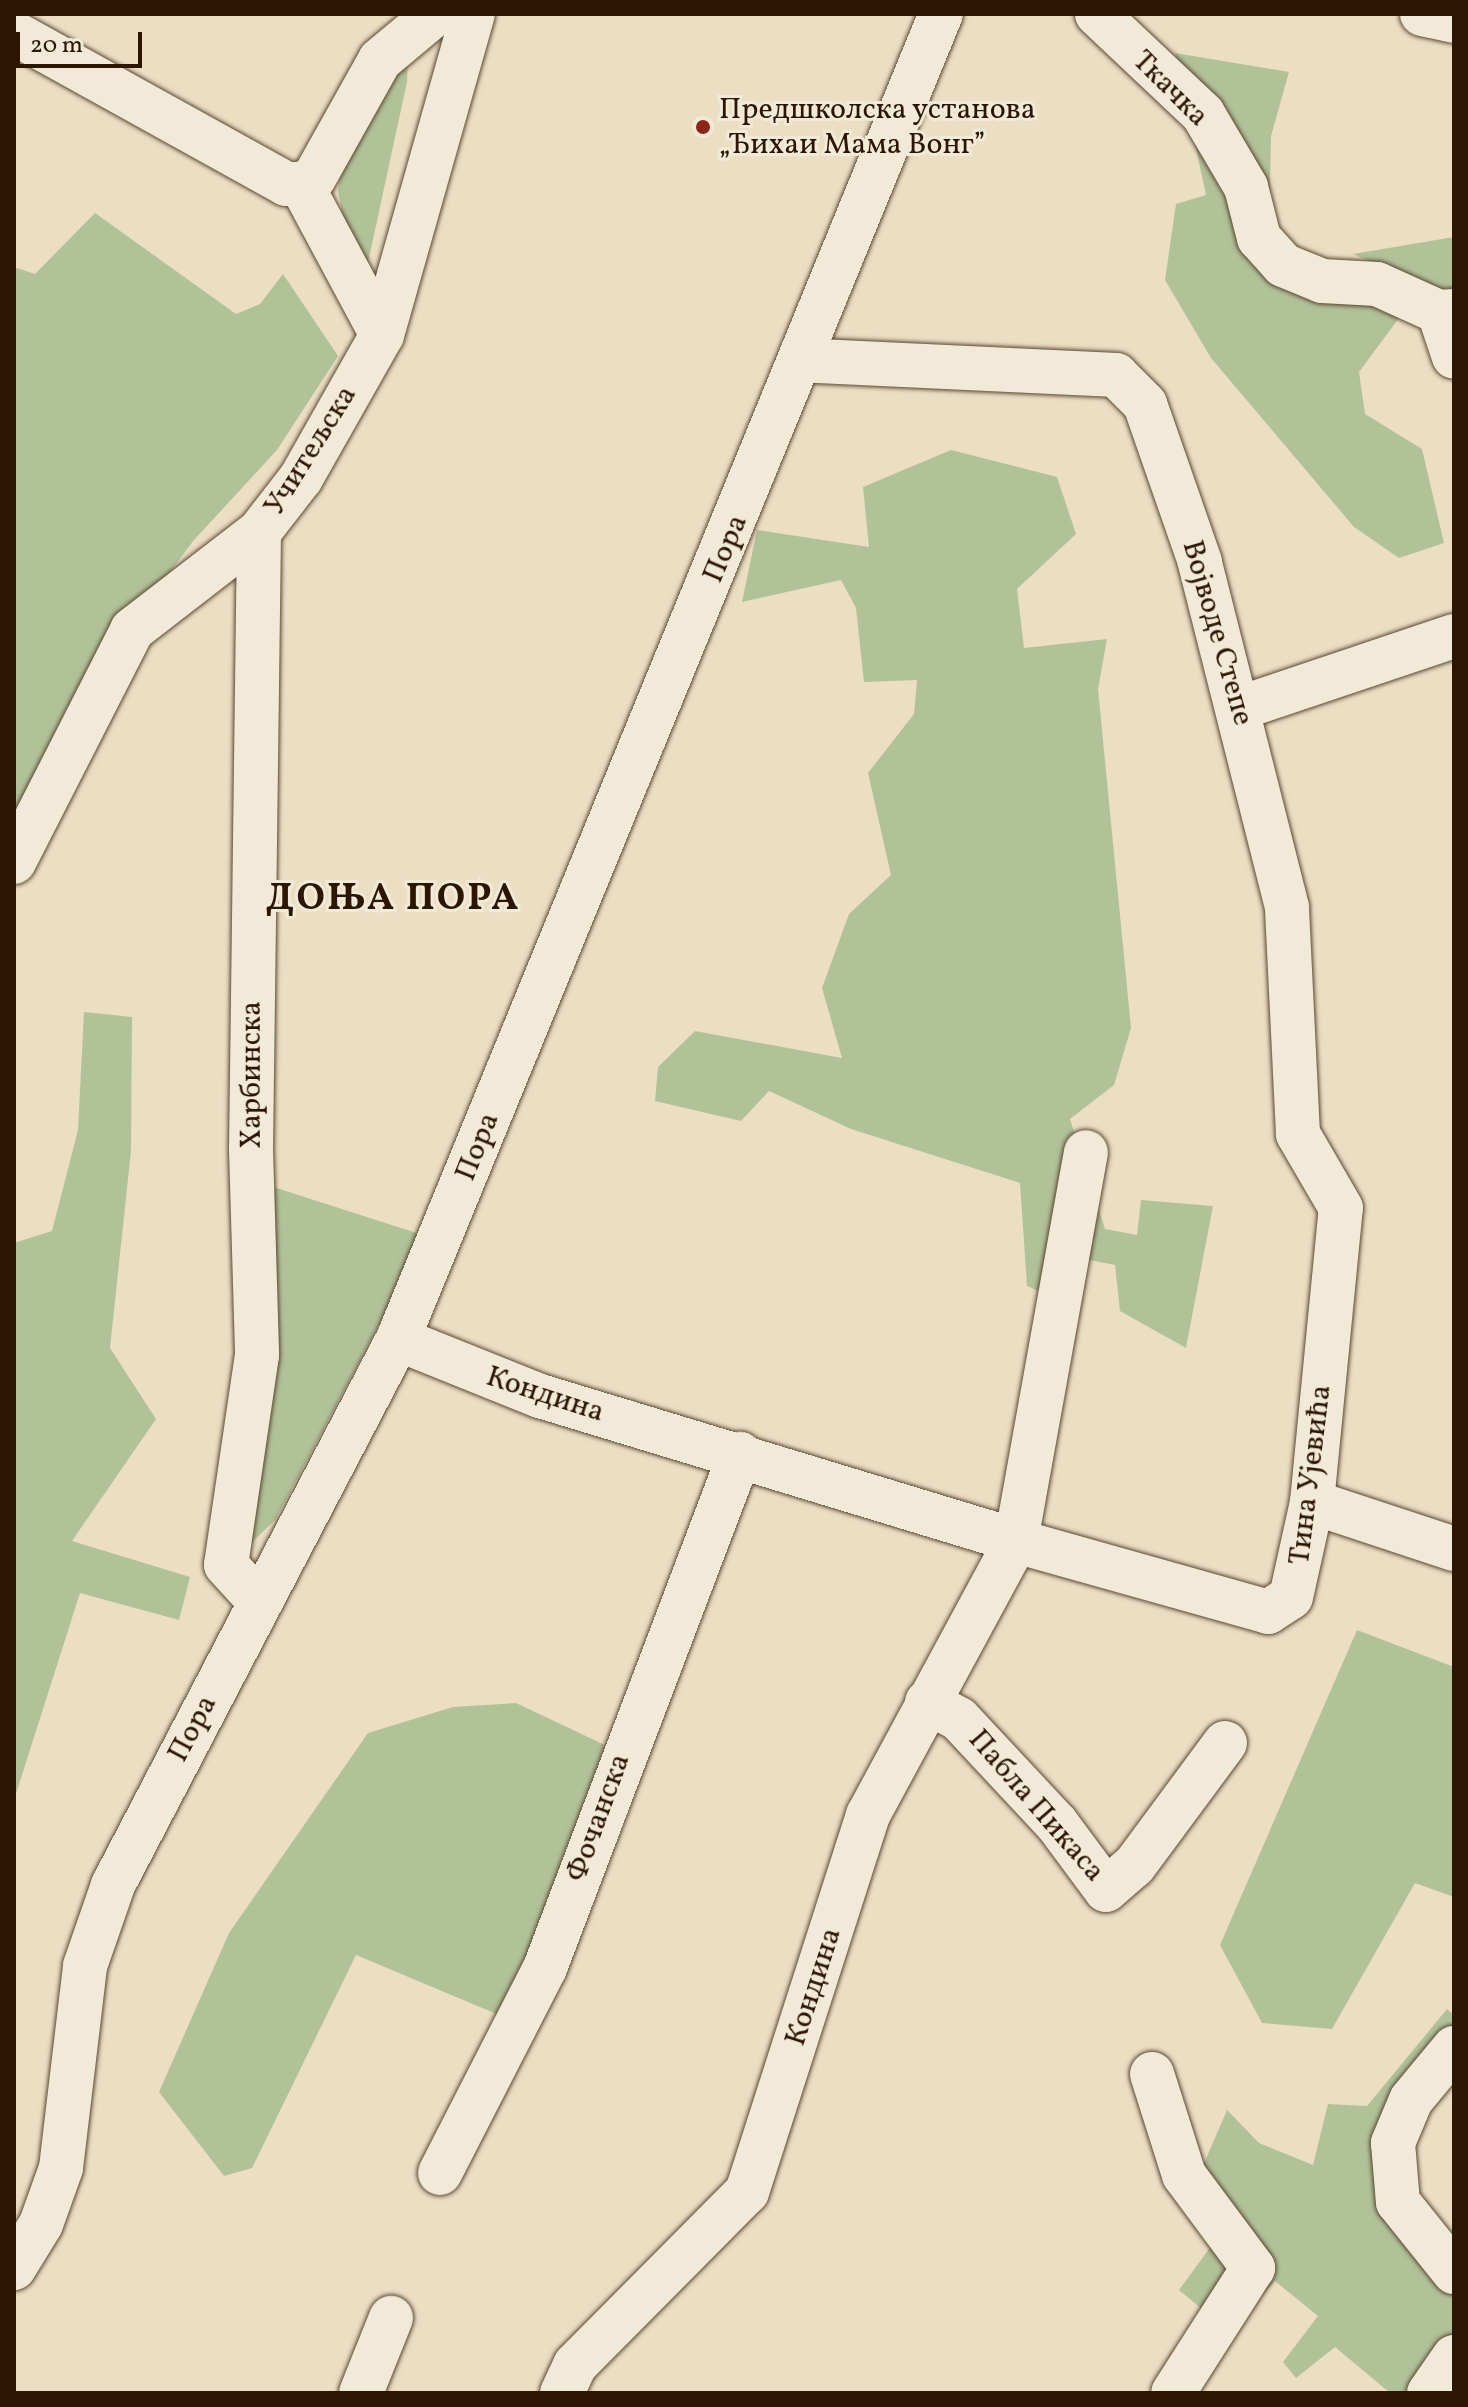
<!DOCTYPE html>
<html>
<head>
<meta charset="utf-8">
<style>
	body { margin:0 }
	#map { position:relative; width:1468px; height:2407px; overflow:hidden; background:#ebdec3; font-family:Vollkorn,serif }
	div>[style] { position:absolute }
	.green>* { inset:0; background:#b1c299 }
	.roads { filter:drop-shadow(0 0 2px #5c4832) drop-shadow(0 0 2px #5c4832) }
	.minor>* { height:44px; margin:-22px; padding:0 22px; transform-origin:22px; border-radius:22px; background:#f2ead8 }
	.dots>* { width:22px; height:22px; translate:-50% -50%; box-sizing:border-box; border:4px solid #f2ead8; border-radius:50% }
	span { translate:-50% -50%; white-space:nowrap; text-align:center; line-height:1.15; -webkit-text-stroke:6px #f2ead8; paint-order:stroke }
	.street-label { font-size:30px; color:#2c1601 }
	.poi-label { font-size:30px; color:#2c1601 }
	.left { translate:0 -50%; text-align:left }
	.district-label { font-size:38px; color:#2c1601; font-weight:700; letter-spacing:2px }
	.frame { position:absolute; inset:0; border:16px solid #2c1601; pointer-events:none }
	.scale { position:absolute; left:16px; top:32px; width:126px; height:36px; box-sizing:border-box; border:4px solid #2c1601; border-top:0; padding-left:10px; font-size:24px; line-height:28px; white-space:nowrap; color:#2c1601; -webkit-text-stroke:6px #f2ead8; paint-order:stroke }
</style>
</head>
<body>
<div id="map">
	<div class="green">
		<div style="clip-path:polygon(1175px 53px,1289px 72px,1271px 136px,1269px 234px,1399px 318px,1359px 372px,1365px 414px,1422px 449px,1444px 543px,1399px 558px,1354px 527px,1211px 358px,1165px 280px,1176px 204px,1206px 195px)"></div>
		<div style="clip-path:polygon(408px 54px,407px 82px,367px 267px,349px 249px,338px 191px,345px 138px)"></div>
		<div style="clip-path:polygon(95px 213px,236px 314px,260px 304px,283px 274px,338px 356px,277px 450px,194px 540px,93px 674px,14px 827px,14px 267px,35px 274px)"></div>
		<div style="clip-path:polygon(1454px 237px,1454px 299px,1353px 254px)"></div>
		<div style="clip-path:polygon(951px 450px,1057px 477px,1076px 534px,1017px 589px,1024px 648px,1107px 639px,1098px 689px,1131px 1028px,1114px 1085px,1070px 1119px,1105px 1229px,1137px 1235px,1141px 1200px,1213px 1206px,1186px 1348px,1120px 1311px,1115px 1265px,1084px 1259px,1046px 1294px,1027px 1286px,1020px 1183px,851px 1129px,769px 1091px,741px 1121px,655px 1101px,658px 1067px,695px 1031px,842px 1058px,822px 988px,849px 914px,891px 875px,868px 773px,914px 714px,917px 680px,864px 682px,856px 608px,841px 580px,742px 602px,757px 530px,869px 547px,863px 487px)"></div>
		<div style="clip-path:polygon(84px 1012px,132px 1017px,131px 1151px,110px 1348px,156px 1419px,72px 1541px,190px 1577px,179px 1620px,80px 1593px,14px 1800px,14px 1243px,52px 1231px,78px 1130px)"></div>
		<div style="clip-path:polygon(267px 1185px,426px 1236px,275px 1520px,248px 1546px)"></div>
		<div style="clip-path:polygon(1357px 1630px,1454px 1667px,1454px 1897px,1415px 1883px,1332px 2029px,1262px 2023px,1220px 1945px)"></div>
		<div style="clip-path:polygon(516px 1703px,607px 1746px,506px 2018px,356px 1955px,252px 2168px,224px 2176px,159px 2092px,229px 1933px,368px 1733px,453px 1707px)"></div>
		<div style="clip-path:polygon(1447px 2009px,1454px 2015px,1454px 2079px,1407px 2137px,1406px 2234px,1454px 2287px,1454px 2393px,1390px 2393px,1335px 2347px,1296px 2378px,1283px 2362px,1318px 2316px,1275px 2281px,1230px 2332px,1179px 2290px,1212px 2245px,1184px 2210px,1227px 2110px,1259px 2143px,1313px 2165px,1328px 2104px,1367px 2106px)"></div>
	</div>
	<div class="roads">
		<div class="minor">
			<div style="left:1097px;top:14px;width:146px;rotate:43.3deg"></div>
			<div style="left:1203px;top:114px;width:85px;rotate:59.5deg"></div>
			<div style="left:1246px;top:187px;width:53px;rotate:75.7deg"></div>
			<div style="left:1259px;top:238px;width:36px;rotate:48deg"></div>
			<div style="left:1283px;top:265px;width:42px;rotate:22.3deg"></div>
			<div style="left:1322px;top:281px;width:55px;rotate:3.1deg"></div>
			<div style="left:1377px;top:284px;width:68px;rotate:24.3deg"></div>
			<div style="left:1439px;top:312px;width:15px;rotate:-4deg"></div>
			<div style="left:1422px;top:14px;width:33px;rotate:12deg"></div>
			<div style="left:14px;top:33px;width:311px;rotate:29deg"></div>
			<div style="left:286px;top:184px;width:15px"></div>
			<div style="left:301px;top:184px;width:14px;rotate:-25deg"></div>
			<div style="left:314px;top:178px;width:135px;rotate:-60.8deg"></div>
			<div style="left:380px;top:60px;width:72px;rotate:-39.9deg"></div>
			<div style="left:301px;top:184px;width:171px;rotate:61.8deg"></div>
			<div style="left:1439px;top:312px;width:47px;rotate:71.6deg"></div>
			<div style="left:259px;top:532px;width:617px;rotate:90.74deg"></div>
			<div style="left:251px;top:1149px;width:206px;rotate:88.3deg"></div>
			<div style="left:257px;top:1355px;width:212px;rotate:98.4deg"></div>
			<div style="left:226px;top:1565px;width:49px;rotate:47.5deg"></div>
			<div style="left:1240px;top:708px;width:226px;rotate:-18.6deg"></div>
			<div style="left:14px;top:862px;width:260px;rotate:-63deg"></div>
			<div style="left:132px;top:630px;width:160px;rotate:-37.7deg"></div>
			<div style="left:259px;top:532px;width:68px;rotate:-52.1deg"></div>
			<div style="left:301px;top:478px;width:164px;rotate:-60.5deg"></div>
			<div style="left:382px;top:335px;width:334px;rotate:-74.2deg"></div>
			<div style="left:398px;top:1339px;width:153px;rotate:21.9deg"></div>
			<div style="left:540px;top:1396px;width:498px;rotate:16.9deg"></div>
			<div style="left:1016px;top:1541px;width:262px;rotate:15.7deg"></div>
			<div style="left:1268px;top:1612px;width:27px;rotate:-33deg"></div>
			<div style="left:1291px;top:1597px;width:97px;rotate:-77.5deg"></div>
			<div style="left:1312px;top:1502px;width:295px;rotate:-84.4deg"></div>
			<div style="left:1341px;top:1208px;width:86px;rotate:-120.2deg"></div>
			<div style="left:1298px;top:1134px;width:227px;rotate:-92.8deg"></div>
			<div style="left:1287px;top:907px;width:356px;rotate:-104.2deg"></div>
			<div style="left:1200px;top:562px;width:167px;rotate:-109.2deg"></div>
			<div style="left:1145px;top:404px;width:41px;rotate:-135deg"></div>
			<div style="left:1116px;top:375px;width:314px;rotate:-177.3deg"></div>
			<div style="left:1312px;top:1502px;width:150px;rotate:18.3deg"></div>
			<div style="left:927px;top:1702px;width:36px;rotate:28deg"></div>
			<div style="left:959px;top:1719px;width:144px;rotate:47deg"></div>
			<div style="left:1057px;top:1824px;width:82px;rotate:53.4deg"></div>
			<div style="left:1106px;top:1890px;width:37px;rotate:-41deg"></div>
			<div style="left:1134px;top:1866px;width:153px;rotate:-53.5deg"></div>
			<div style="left:1454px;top:2048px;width:67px;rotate:129.6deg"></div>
			<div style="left:1411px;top:2100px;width:47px;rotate:112.7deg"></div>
			<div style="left:1393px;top:2143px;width:59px;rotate:85.2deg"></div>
			<div style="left:1398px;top:2202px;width:90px;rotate:51.3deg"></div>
			<div style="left:1152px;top:2074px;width:106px;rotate:72.4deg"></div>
			<div style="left:1184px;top:2175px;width:116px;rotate:53.4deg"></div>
			<div style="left:1253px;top:2268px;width:148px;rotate:122.6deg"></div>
			<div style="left:440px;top:2173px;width:230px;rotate:-62.9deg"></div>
			<div style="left:545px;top:1968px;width:550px;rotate:-69.22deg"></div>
			<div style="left:14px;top:2268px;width:52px;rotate:-58.5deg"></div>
			<div style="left:41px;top:2224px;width:59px;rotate:-70.3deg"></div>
			<div style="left:61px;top:2168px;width:203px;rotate:-83.2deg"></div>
			<div style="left:85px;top:1966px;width:86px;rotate:-70.9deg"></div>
			<div style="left:113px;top:1885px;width:616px;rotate:-62.44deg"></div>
			<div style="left:398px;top:1339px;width:1432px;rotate:-67.72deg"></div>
			<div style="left:361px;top:2393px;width:81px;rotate:-68.2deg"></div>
			<div style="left:562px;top:2393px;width:31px;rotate:-65deg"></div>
			<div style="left:575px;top:2365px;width:244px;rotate:-45.2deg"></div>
			<div style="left:747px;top:2192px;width:396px;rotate:-72.2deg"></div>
			<div style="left:868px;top:1815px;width:311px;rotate:-61.6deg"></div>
			<div style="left:1016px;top:1541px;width:395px;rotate:-79.8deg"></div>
			<div style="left:1429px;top:2393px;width:44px;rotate:-55.2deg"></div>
		</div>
	</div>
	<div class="dots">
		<div style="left:703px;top:127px;background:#8f2418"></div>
	</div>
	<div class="street-label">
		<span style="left:1170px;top:89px;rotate:45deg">Ткачка</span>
		<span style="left:311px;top:451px;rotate:-58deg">Учитељска</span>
		<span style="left:726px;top:549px;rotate:-67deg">Пора</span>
		<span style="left:1217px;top:633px;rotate:74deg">Војводе Степе</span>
		<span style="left:252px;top:1075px;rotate:-90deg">Харбинска</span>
		<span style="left:478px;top:1147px;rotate:-68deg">Пора</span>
		<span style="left:545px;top:1395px;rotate:18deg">Кондина</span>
		<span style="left:1311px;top:1475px;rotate:-83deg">Тина Ујевића</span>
		<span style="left:193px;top:1729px;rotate:-62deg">Пора</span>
		<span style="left:1036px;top:1806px;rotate:49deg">Пабла Пикаса</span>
		<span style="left:599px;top:1818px;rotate:-70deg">Фочанска</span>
		<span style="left:814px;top:1987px;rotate:-72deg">Кондина</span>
	</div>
	<div class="poi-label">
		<span class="left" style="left:719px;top:127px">Предшколска установа<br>„Ђихаи Мама Вонг”</span>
	</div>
	<div class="district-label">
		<span style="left:393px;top:900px">ДОЊА ПОРА</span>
	</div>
	<div class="frame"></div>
	<div class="scale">20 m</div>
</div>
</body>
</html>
